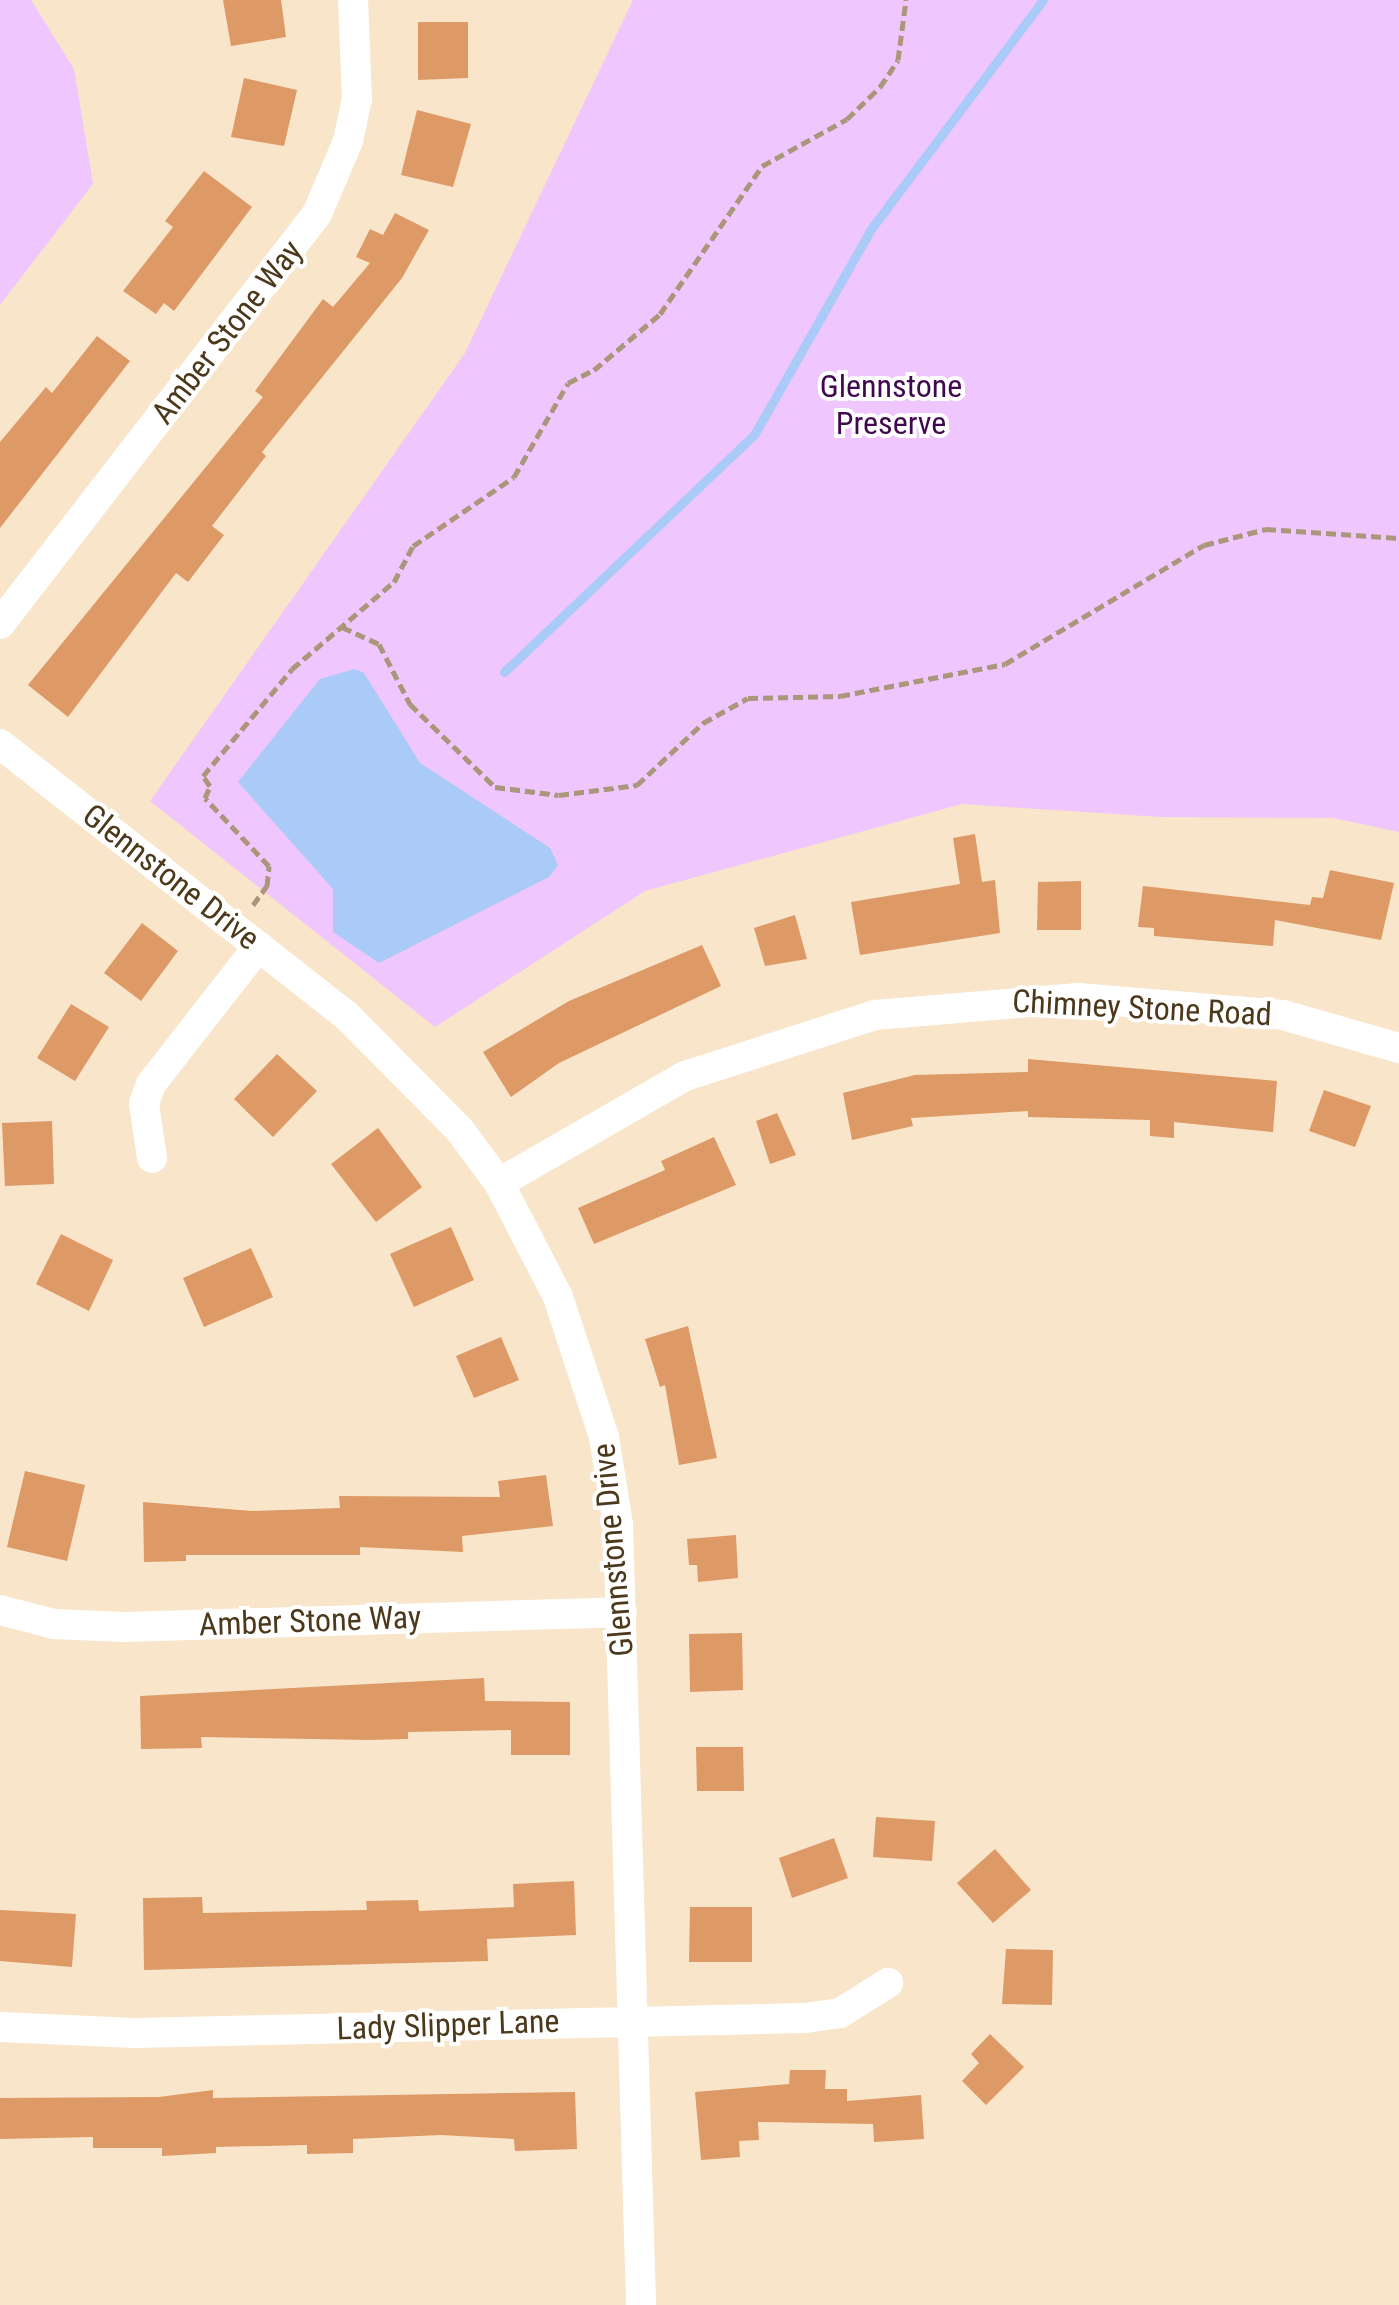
<!DOCTYPE html>
<html>
<head>
<meta charset="utf-8">
<style>
	body { margin:0 }
	#map { position:relative; width:1399px; height:2305px; overflow:hidden; background:#f9e5ca; font-family:"Roboto Condensed",sans-serif }
	div>[style] { position:absolute }
	.green>* { inset:0; background:#efc6fd }
	.water>* { inset:0; background:#aacaf8 }
	.stream>* { height:9px; margin:-4.5px; padding:0 4.5px; transform-origin:4.5px; border-radius:4.5px; background:#aacaf8 }
	.building>* { inset:0; background:#d96 }
	.path>* { height:5px; margin-top:-2.5px; transform-origin:0; background:repeating-linear-gradient(90deg,#aa967a 0 10px,transparent 0 15px) }
	.minor>* { height:30px; margin:-15px; padding:0 15px; transform-origin:15px; border-radius:15px; background:#fff }
	span { translate:-50% -50%; white-space:nowrap; text-align:center; line-height:1.15; -webkit-text-stroke:8px #fff; paint-order:stroke }
	.street-label { font-size:32px; color:#4c381a }
	.park-label { font-size:32px; color:#40094f }
</style>
</head>
<body>
<div id="map">
	<div class="green">
		<div style="clip-path:polygon(0 0,31px 0,74px 69px,93px 184px,0 305px)"></div>
		<div style="clip-path:polygon(633px 0,1399px 0,1399px 832px,1333px 818px,1160px 817px,962px 804px,645px 891px,435px 1027px,150px 801px,465px 353px)"></div>
	</div>
	<div class="water">
		<div style="clip-path:polygon(354px 669px,364px 673px,420px 763px,550px 848px,558px 865px,549px 877px,379px 963px,333px 932px,333px 889px,238px 782px,320px 679px)"></div>
	</div>
	<div class="stream">
		<div style="left:504px;top:672px;width:344px;rotate:-43.5deg"></div>
		<div style="left:754px;top:435px;width:237px;rotate:-60.4deg"></div>
		<div style="left:871px;top:229px;width:286px;rotate:-53.1deg"></div>
	</div>
	<div class="building">
		<div style="clip-path:polygon(223px 0,281px 0,286px 37px,231px 46px)"></div>
		<div style="clip-path:polygon(418px 22px,468px 22px,468px 78px,418px 80px)"></div>
		<div style="clip-path:polygon(244px 78px,297px 90px,284px 146px,231px 137px)"></div>
		<div style="clip-path:polygon(417px 110px,471px 124px,453px 187px,401px 175px)"></div>
		<div style="clip-path:polygon(204px 171px,252px 207px,174px 311px,164px 303px,156px 314px,123px 291px,173px 227px,165px 221px)"></div>
		<div style="clip-path:polygon(395px 213px,429px 230px,402px 278px,262px 452px,266px 456px,212px 526px,224px 535px,188px 582px,176px 573px,68px 717px,28px 685px,263px 397px,255px 391px,323px 299px,333px 307px,370px 263px,356px 257px,370px 229px,383px 235px)"></div>
		<div style="clip-path:polygon(97px 336px,130px 361px,0 528px,0 442px,46px 387px,52px 393px)"></div>
		<div style="clip-path:polygon(975px 834px,982px 882px,995px 880px,1000px 933px,860px 955px,851px 902px,960px 884px,953px 838px)"></div>
		<div style="clip-path:polygon(1330px 870px,1394px 883px,1381px 940px,1275px 920px,1273px 946px,1154px 936px,1154px 928px,1138px 927px,1143px 886px,1310px 905px,1312px 897px,1323px 898px)"></div>
		<div style="clip-path:polygon(1081px 881px,1081px 930px,1037px 930px,1038px 882px)"></div>
		<div style="clip-path:polygon(795px 915px,807px 959px,765px 966px,754px 928px)"></div>
		<div style="clip-path:polygon(142px 923px,178px 951px,141px 1001px,104px 973px)"></div>
		<div style="clip-path:polygon(702px 945px,721px 986px,559px 1063px,511px 1097px,483px 1052px,569px 1001px)"></div>
		<div style="clip-path:polygon(71px 1004px,109px 1027px,75px 1081px,37px 1058px)"></div>
		<div style="clip-path:polygon(277px 1054px,317px 1091px,273px 1137px,234px 1099px)"></div>
		<div style="clip-path:polygon(1028px 1059px,1277px 1081px,1273px 1132px,1174px 1122px,1174px 1138px,1150px 1136px,1150px 1120px,1028px 1117px,1028px 1111px,911px 1118px,913px 1126px,852px 1140px,843px 1093px,915px 1075px,1028px 1072px)"></div>
		<div style="clip-path:polygon(1324px 1090px,1371px 1106px,1355px 1147px,1309px 1131px)"></div>
		<div style="clip-path:polygon(777px 1113px,796px 1155px,770px 1164px,756px 1121px)"></div>
		<div style="clip-path:polygon(52px 1121px,54px 1184px,5px 1186px,2px 1123px)"></div>
		<div style="clip-path:polygon(378px 1128px,422px 1187px,376px 1222px,331px 1164px)"></div>
		<div style="clip-path:polygon(714px 1137px,736px 1185px,594px 1244px,578px 1208px,665px 1170px,661px 1161px)"></div>
		<div style="clip-path:polygon(451px 1227px,474px 1280px,414px 1307px,390px 1254px)"></div>
		<div style="clip-path:polygon(61px 1234px,113px 1260px,89px 1311px,36px 1284px)"></div>
		<div style="clip-path:polygon(251px 1248px,273px 1297px,204px 1327px,183px 1278px)"></div>
		<div style="clip-path:polygon(688px 1326px,717px 1458px,679px 1465px,665px 1385px,660px 1387px,645px 1339px)"></div>
		<div style="clip-path:polygon(501px 1337px,519px 1380px,474px 1398px,456px 1356px)"></div>
		<div style="clip-path:polygon(25px 1471px,85px 1485px,67px 1561px,7px 1547px)"></div>
		<div style="clip-path:polygon(546px 1475px,553px 1526px,462px 1536px,463px 1552px,360px 1547px,360px 1555px,186px 1555px,186px 1561px,144px 1562px,143px 1502px,252px 1511px,340px 1508px,339px 1496px,500px 1497px,498px 1481px)"></div>
		<div style="clip-path:polygon(736px 1535px,738px 1578px,698px 1582px,697px 1565px,689px 1565px,687px 1539px)"></div>
		<div style="clip-path:polygon(742px 1633px,743px 1690px,690px 1692px,689px 1634px)"></div>
		<div style="clip-path:polygon(484px 1678px,485px 1701px,570px 1702px,570px 1755px,511px 1755px,511px 1730px,408px 1732px,408px 1739px,368px 1740px,201px 1737px,202px 1748px,141px 1749px,140px 1696px)"></div>
		<div style="clip-path:polygon(696px 1747px,743px 1747px,744px 1791px,697px 1791px)"></div>
		<div style="clip-path:polygon(876px 1817px,935px 1821px,932px 1861px,873px 1857px)"></div>
		<div style="clip-path:polygon(834px 1838px,848px 1878px,792px 1898px,779px 1858px)"></div>
		<div style="clip-path:polygon(995px 1849px,1031px 1890px,993px 1923px,957px 1883px)"></div>
		<div style="clip-path:polygon(574px 1881px,576px 1935px,487px 1939px,488px 1961px,144px 1970px,143px 1898px,202px 1897px,203px 1913px,367px 1910px,366px 1901px,418px 1900px,419px 1911px,514px 1907px,513px 1884px)"></div>
		<div style="clip-path:polygon(690px 1907px,752px 1907px,752px 1962px,689px 1962px)"></div>
		<div style="clip-path:polygon(0 1910px,76px 1914px,72px 1967px,0 1961px)"></div>
		<div style="clip-path:polygon(1006px 1949px,1053px 1950px,1052px 2005px,1002px 2004px)"></div>
		<div style="clip-path:polygon(990px 2034px,1024px 2067px,986px 2105px,962px 2081px,979px 2063px,971px 2054px)"></div>
		<div style="clip-path:polygon(790px 2070px,826px 2070px,825px 2089px,847px 2089px,847px 2101px,921px 2095px,924px 2139px,874px 2142px,873px 2124px,758px 2122px,759px 2140px,739px 2141px,740px 2157px,701px 2160px,695px 2092px,789px 2084px)"></div>
		<div style="clip-path:polygon(213px 2090px,213px 2098px,575px 2092px,577px 2149px,515px 2151px,514px 2139px,441px 2135px,353px 2139px,353px 2153px,307px 2154px,307px 2145px,216px 2147px,216px 2153px,162px 2156px,162px 2148px,93px 2148px,93px 2137px,0 2139px,0 2098px,159px 2097px)"></div>
	</div>
	<div class="path">
		<div style="left:342px;top:627px;width:41px;rotate:24.7deg"></div>
		<div style="left:379px;top:644px;width:68px;rotate:62.7deg"></div>
		<div style="left:410px;top:704px;width:119px;rotate:44.3deg"></div>
		<div style="left:495px;top:787px;width:64px;rotate:7.1deg"></div>
		<div style="left:559px;top:795px;width:79px;rotate:-7.3deg"></div>
		<div style="left:637px;top:785px;width:91px;rotate:-43.2deg"></div>
		<div style="left:703px;top:723px;width:51px;rotate:-29.1deg"></div>
		<div style="left:748px;top:698px;width:92px;rotate:-1.2deg"></div>
		<div style="left:840px;top:696px;width:168px;rotate:-11deg"></div>
		<div style="left:1005px;top:664px;width:232px;rotate:-30.9deg"></div>
		<div style="left:1204px;top:545px;width:64px;rotate:-14.5deg"></div>
		<div style="left:1266px;top:529px;width:133px;rotate:3.9deg"></div>
		<div style="left:253px;top:905px;width:24px;rotate:-54deg"></div>
		<div style="left:267px;top:886px;width:20px;rotate:-84deg"></div>
		<div style="left:269px;top:866px;width:93px;rotate:-133.3deg"></div>
		<div style="left:205px;top:798px;width:13px;rotate:-67deg"></div>
		<div style="left:210px;top:786px;width:12px;rotate:-125deg"></div>
		<div style="left:203px;top:776px;width:139px;rotate:-50.2deg"></div>
		<div style="left:292px;top:669px;width:134px;rotate:-40.5deg"></div>
		<div style="left:394px;top:582px;width:41px;rotate:-62.2deg"></div>
		<div style="left:413px;top:546px;width:122px;rotate:-34.3deg"></div>
		<div style="left:514px;top:477px;width:108px;rotate:-60.1deg"></div>
		<div style="left:568px;top:383px;width:29px;rotate:-27deg"></div>
		<div style="left:594px;top:370px;width:87px;rotate:-40.3deg"></div>
		<div style="left:660px;top:314px;width:180px;rotate:-55.4deg"></div>
		<div style="left:762px;top:166px;width:97px;rotate:-28.9deg"></div>
		<div style="left:847px;top:119px;width:46px;rotate:-44.1deg"></div>
		<div style="left:880px;top:87px;width:32px;rotate:-56deg"></div>
		<div style="left:898px;top:60px;width:61px;rotate:-82.4deg"></div>
	</div>
	<div class="minor">
		<div style="left:0;top:624px;width:518px;rotate:-52.29deg"></div>
		<div style="left:317px;top:214px;width:79px;rotate:-67deg"></div>
		<div style="left:348px;top:141px;width:43px;rotate:-77.9deg"></div>
		<div style="left:357px;top:99px;width:99px;rotate:-92.3deg"></div>
		<div style="left:0;top:744px;width:439px;rotate:38.1deg"></div>
		<div style="left:346px;top:1015px;width:161px;rotate:45.3deg"></div>
		<div style="left:459px;top:1129px;width:67px;rotate:53.5deg"></div>
		<div style="left:499px;top:1183px;width:128px;rotate:62.6deg"></div>
		<div style="left:558px;top:1297px;width:147px;rotate:71.8deg"></div>
		<div style="left:604px;top:1437px;width:88px;rotate:80.9deg"></div>
		<div style="left:618px;top:1524px;width:781px;rotate:88.31deg"></div>
		<div style="left:152px;top:1158px;width:55px;rotate:-98.4deg"></div>
		<div style="left:144px;top:1104px;width:21px;rotate:-71deg"></div>
		<div style="left:151px;top:1084px;width:175px;rotate:-52deg"></div>
		<div style="left:499px;top:1183px;width:215px;rotate:-29.9deg"></div>
		<div style="left:685px;top:1076px;width:200px;rotate:-17.8deg"></div>
		<div style="left:875px;top:1015px;width:204px;rotate:-4.8deg"></div>
		<div style="left:1078px;top:998px;width:206px;rotate:4.7deg"></div>
		<div style="left:1283px;top:1015px;width:121px;rotate:15.9deg"></div>
		<div style="left:0;top:1610px;width:56px;rotate:14.5deg"></div>
		<div style="left:54px;top:1624px;width:70px;rotate:2.5deg"></div>
		<div style="left:124px;top:1627px;width:498px;rotate:-1.7deg"></div>
		<div style="left:0;top:2027px;width:134px;rotate:2.6deg"></div>
		<div style="left:134px;top:2033px;width:671px;rotate:-1.28deg"></div>
		<div style="left:805px;top:2018px;width:35px;rotate:-8deg"></div>
		<div style="left:840px;top:2013px;width:57px;rotate:-32deg"></div>
	</div>
	<div class="street-label">
		<span style="left:227px;top:332px;rotate:-52deg">Amber Stone Way</span>
		<span style="left:171px;top:877px;rotate:38deg">Glennstone Drive</span>
		<span style="left:1142px;top:1008px;rotate:3deg">Chimney Stone Road</span>
		<span style="left:613px;top:1550px;rotate:-95deg">Glennstone Drive</span>
		<span style="left:310px;top:1621px;rotate:-2deg">Amber Stone Way</span>
		<span style="left:448px;top:2025px;rotate:-2deg">Lady Slipper Lane</span>
	</div>
	<div class="park-label">
		<span style="left:891px;top:405px">Glennstone<br>Preserve</span>
	</div>
</div>
</body>
</html>
